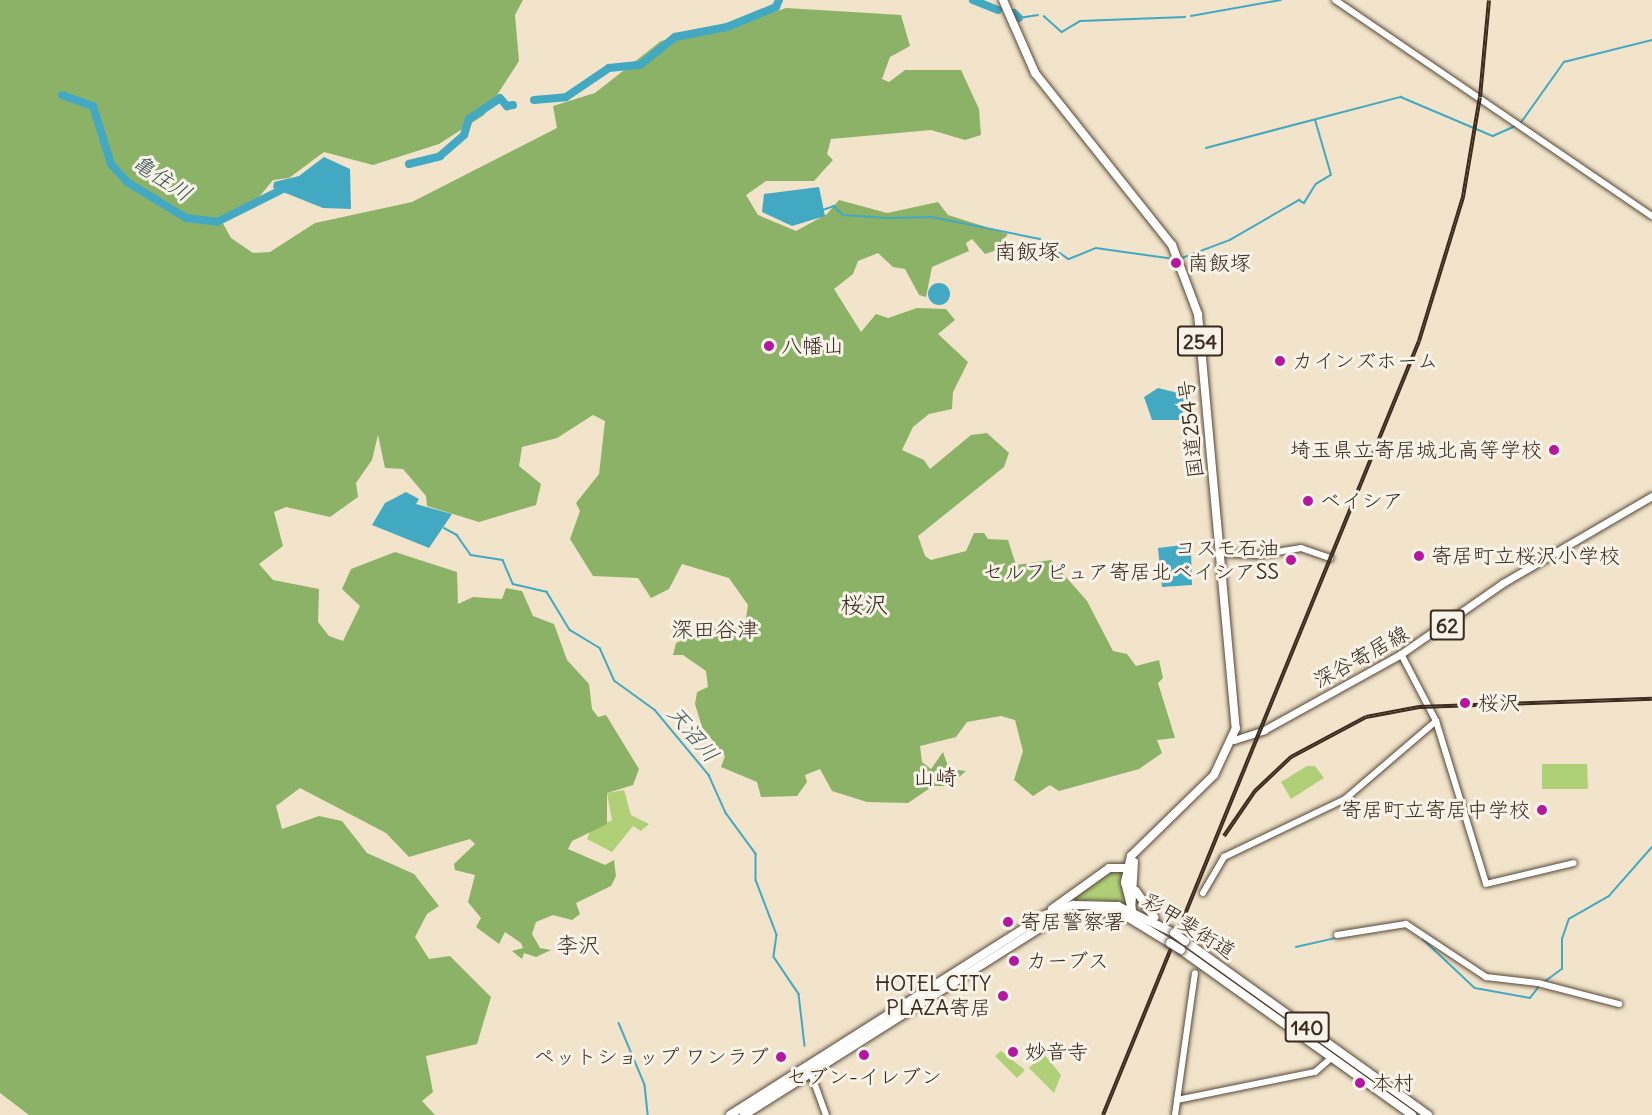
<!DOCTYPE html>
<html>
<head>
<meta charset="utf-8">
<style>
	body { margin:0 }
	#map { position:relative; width:1652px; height:1115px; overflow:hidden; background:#f1e4ca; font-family:Delius,"Klee One",sans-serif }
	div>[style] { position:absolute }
	.green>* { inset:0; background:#b0d078 }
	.forest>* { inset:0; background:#8cb268 }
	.water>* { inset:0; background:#43a9c3 }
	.round { border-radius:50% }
	.stream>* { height:1.5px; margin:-0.75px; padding:0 0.75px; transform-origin:0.75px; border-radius:0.75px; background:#43a9c3 }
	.river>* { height:8px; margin:-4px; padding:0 4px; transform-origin:4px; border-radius:4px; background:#43a9c3 }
	.roads { filter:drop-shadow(0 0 2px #564638) drop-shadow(0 0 2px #564638) }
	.secondary>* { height:6px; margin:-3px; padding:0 3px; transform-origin:3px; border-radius:3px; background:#fff }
	.primary>* { height:7px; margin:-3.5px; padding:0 3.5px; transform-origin:3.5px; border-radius:3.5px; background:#fff }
	.highway>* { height:8px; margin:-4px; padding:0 4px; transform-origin:4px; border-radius:4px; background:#fff }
	.rail>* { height:4px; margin-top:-2px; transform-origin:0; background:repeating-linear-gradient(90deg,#f7f3e8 0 4.5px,#3b2a1e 0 9px); box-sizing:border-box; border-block:2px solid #3b2a1e }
	.bridges { filter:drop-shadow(0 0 2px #564638) drop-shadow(0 0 2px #564638) }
	.highway-bridge>* { height:8px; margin:-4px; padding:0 4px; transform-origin:4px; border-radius:4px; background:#fff }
	.dots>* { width:16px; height:16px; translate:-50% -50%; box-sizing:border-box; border:3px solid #f7f3e8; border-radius:50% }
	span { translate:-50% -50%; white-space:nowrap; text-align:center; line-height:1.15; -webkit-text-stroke:6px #f7f3e8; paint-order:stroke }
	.shield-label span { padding:2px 4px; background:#f7f3e8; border:2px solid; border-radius:4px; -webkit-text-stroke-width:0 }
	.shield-label { font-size:20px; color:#3b2a1e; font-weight:700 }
	.poi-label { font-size:21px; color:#3b2a1e }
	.left { translate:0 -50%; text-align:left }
	.right { translate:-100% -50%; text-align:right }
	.street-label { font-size:21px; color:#3b2a1e }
	.water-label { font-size:22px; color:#3e5658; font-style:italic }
	.neighbourhood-label { font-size:22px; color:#3b2a1e }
	.quarter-label { font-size:24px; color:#3b2a1e }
</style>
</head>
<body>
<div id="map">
	<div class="green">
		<div style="clip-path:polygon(1542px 764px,1587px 764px,1588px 789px,1542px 789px)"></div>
		<div style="clip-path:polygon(1307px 766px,1315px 766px,1324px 778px,1291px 799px,1281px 782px)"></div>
		<div style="clip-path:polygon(624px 790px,631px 815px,649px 824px,641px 831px,633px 826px,612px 852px,587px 839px,590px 831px,612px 820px,607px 793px)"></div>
		<div style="clip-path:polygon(1125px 868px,1127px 904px,1092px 900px,1062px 905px,1114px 870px)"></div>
		<div style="clip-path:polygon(1039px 1048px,1061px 1075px,1054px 1093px,1029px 1068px,1034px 1063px,1028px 1058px)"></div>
		<div style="clip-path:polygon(1001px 1051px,1025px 1070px,1017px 1078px,995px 1056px)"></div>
	</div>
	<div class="forest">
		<div style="clip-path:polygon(0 0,523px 0,515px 15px,519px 61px,484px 115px,439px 144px,373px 165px,324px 152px,289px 178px,273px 180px,259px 197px,220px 218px,231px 238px,253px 253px,270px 252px,315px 223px,412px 202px,557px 128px,553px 106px,595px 93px,661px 41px,728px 28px,786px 8px,901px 15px,910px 46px,890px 57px,882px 79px,889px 82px,905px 70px,961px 70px,979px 109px,981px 135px,965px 140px,931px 130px,831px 139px,827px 154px,833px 160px,814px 181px,766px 181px,746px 195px,758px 215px,796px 231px,827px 214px,839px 200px,887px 213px,938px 202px,948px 215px,1008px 234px,994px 251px,985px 254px,972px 239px,966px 243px,969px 251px,932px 267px,926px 297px,919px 295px,905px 269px,893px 267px,878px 253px,858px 261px,853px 274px,834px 289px,861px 332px,876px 314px,888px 318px,917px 308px,946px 309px,955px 320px,938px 334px,968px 362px,953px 392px,952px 409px,929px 414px,913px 427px,902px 450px,924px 460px,930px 469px,971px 435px,987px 433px,1009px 453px,1004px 467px,918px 536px,925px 556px,931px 560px,966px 551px,974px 533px,984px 533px,988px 539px,1008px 540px,1016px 565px,1051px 560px,1087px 601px,1113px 651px,1127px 654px,1136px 666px,1159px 660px,1163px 678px,1158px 683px,1175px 738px,1157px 740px,1162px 753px,1139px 769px,1059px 791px,1050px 785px,1033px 796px,1014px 780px,1023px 751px,1015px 720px,1001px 716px,967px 722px,956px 737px,920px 746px,922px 762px,931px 769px,943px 752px,949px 769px,966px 771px,949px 786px,933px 786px,908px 803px,867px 802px,832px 791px,820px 769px,805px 775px,807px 782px,797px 796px,761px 797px,757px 782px,721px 767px,725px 756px,702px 727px,695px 704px,697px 692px,708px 687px,706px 671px,683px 655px,673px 655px,676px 643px,715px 625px,745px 625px,748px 605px,729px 578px,682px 564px,669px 589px,651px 598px,638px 578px,593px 576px,570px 539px,580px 511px,576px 503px,599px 474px,605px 421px,593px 415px,557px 438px,522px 447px,519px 466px,541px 484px,536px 505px,479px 522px,427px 506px,426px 496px,403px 469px,385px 468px,378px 435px,372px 460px,356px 483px,358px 497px,330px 517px,286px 507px,274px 512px,283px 546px,259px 564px,273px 580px,319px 589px,318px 622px,329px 636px,343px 641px,360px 606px,342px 589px,351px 569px,395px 552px,457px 572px,458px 604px,473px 597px,502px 599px,506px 588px,522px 591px,533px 616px,554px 624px,567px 660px,589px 684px,592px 709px,598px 717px,606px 715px,639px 769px,633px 785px,607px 793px,607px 824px,572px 841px,568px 849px,605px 865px,614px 860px,616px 876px,611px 886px,576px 903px,580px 914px,572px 920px,553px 915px,536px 922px,532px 934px,540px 948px,551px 950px,536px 957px,524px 953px,522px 959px,512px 951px,523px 948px,521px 943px,505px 932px,499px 944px,476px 927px,481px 918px,468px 902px,475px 875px,455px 870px,454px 864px,475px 844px,470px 839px,409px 857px,386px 833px,300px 788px,276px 806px,282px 829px,319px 816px,342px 821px,367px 853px,414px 874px,439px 906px,427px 914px,415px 937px,429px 959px,450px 956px,491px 997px,477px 1044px,426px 1056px,433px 1092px,422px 1101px,435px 1115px,29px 1115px,0 1093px)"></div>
	</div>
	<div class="water">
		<div style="clip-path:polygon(324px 157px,350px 169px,351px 209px,323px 208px,273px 188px,274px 182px,299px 176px)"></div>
		<div style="clip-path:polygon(819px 187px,825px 216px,792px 226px,762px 212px,764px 194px)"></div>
		<div class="round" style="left:928px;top:283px;width:22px;height:22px"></div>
		<div style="clip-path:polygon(1158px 388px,1186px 395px,1182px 420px,1152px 420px,1144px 397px)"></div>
		<div style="clip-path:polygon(406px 492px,419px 499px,416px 504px,452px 514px,429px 548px,372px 525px,385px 503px)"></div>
		<div style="clip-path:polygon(1183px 545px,1191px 551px,1192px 585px,1162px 587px,1158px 548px)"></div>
	</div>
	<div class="stream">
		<div style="left:1044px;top:16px;width:24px;rotate:42deg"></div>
		<div style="left:1062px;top:32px;width:21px;rotate:-31deg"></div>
		<div style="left:1080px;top:21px;width:105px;rotate:-2.2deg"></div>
		<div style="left:1191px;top:16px;width:91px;rotate:-10.1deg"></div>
		<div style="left:1019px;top:18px;width:19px;rotate:-9deg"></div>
		<div style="left:1520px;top:124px;width:76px;rotate:-54.6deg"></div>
		<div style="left:1564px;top:62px;width:91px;rotate:-14deg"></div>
		<div style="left:1206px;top:148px;width:202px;rotate:-14.7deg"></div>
		<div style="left:1401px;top:97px;width:100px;rotate:23deg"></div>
		<div style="left:1493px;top:136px;width:24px;rotate:-24deg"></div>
		<div style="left:823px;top:210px;width:12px;rotate:-20deg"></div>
		<div style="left:834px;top:206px;width:13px;rotate:45deg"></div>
		<div style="left:843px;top:215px;width:44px;rotate:3.9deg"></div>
		<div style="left:887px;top:218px;width:45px;rotate:-1.3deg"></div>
		<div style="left:932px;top:217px;width:110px;rotate:11.5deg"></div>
		<div style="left:1040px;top:239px;width:35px;rotate:35deg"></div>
		<div style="left:1069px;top:259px;width:29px;rotate:-22deg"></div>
		<div style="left:1096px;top:248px;width:79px;rotate:8deg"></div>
		<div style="left:1182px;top:258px;width:51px;rotate:-20.6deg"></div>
		<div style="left:1230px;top:240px;width:80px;rotate:-30.1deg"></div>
		<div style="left:1299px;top:200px;width:6px;rotate:31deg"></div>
		<div style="left:1304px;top:203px;width:22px;rotate:-58deg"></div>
		<div style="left:1316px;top:184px;width:17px;rotate:-31deg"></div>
		<div style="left:1331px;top:175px;width:57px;rotate:-106.2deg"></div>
		<div style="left:444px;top:528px;width:15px;rotate:28deg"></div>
		<div style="left:457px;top:535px;width:24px;rotate:55deg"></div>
		<div style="left:471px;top:555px;width:32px;rotate:9deg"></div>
		<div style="left:503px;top:560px;width:26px;rotate:67deg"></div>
		<div style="left:513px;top:584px;width:35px;rotate:13deg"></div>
		<div style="left:547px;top:592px;width:44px;rotate:58.8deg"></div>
		<div style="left:570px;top:630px;width:35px;rotate:31deg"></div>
		<div style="left:600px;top:648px;width:36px;rotate:66deg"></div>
		<div style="left:615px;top:681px;width:49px;rotate:35.9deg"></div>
		<div style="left:655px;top:710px;width:85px;rotate:50.3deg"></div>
		<div style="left:709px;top:775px;width:42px;rotate:65.9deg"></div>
		<div style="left:726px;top:813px;width:51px;rotate:53.8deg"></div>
		<div style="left:756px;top:854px;width:26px;rotate:90deg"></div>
		<div style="left:756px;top:880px;width:59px;rotate:69.1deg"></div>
		<div style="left:777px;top:935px;width:22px;rotate:98deg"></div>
		<div style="left:774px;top:957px;width:45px;rotate:56deg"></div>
		<div style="left:799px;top:994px;width:52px;rotate:83.4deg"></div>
		<div style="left:1423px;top:939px;width:71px;rotate:43.3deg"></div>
		<div style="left:1475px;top:988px;width:56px;rotate:10.3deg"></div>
		<div style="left:1530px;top:998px;width:16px;rotate:-52deg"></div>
		<div style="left:1296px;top:947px;width:41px;rotate:-12.7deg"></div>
		<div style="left:1544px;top:982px;width:22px;rotate:-36deg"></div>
		<div style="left:1562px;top:969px;width:30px;rotate:-90deg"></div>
		<div style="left:1562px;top:939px;width:21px;rotate:-71deg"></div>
		<div style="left:1569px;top:919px;width:46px;rotate:-29.9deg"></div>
		<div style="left:1609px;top:896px;width:65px;rotate:-48.7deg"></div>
		<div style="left:619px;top:1023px;width:67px;rotate:67.2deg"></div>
		<div style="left:645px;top:1085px;width:30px;rotate:84deg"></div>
	</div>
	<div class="river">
		<div style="left:973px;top:0;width:27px;rotate:22deg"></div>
		<div style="left:1014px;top:13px;width:7px;rotate:45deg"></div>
		<div style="left:62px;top:95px;width:33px;rotate:20deg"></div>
		<div style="left:93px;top:106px;width:61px;rotate:72.8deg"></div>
		<div style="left:111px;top:164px;width:24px;rotate:48deg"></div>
		<div style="left:127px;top:182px;width:69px;rotate:31.4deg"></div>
		<div style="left:186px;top:218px;width:31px;rotate:7deg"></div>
		<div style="left:217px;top:222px;width:76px;rotate:-26.6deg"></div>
		<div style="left:534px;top:100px;width:32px;rotate:-5deg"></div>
		<div style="left:566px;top:97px;width:52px;rotate:-34deg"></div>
		<div style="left:609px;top:68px;width:31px;rotate:-6deg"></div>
		<div style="left:640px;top:65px;width:45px;rotate:-38.7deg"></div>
		<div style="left:675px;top:37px;width:53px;rotate:-10.9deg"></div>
		<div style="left:727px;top:27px;width:53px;rotate:-22.2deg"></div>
		<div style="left:776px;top:7px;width:8px;rotate:-67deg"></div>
		<div style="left:409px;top:164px;width:32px;rotate:-14deg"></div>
		<div style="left:440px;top:156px;width:32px;rotate:-41deg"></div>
		<div style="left:464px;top:135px;width:17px;rotate:-73deg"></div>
		<div style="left:469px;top:119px;width:37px;rotate:-34deg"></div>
		<div style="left:500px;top:98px;width:11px;rotate:49deg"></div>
		<div style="left:507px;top:106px;width:6px;rotate:-9deg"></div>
	</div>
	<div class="roads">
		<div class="secondary">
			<div style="left:1335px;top:0;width:384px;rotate:34.3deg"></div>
			<div style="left:1222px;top:553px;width:36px;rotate:3deg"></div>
			<div style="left:1258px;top:555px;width:44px;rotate:-9.2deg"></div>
			<div style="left:1301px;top:548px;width:31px;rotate:19deg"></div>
			<div style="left:1401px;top:654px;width:76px;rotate:62.4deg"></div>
			<div style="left:1436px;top:721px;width:170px;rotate:72.9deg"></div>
			<div style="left:1486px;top:884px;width:90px;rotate:-13.4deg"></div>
			<div style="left:1203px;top:893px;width:42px;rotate:-59.7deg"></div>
			<div style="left:1224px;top:857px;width:134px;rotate:-25.6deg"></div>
			<div style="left:1345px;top:799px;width:120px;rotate:-40.6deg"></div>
			<div style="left:1337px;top:935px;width:70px;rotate:-9.1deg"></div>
			<div style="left:1406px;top:924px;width:96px;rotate:33.5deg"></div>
			<div style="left:1486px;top:977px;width:52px;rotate:6.6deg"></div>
			<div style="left:1538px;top:983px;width:84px;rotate:14.5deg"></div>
			<div style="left:810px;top:1071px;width:47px;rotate:70deg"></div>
			<div style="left:1177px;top:1100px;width:141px;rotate:-11.5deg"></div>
			<div style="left:1315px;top:1072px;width:21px;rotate:-41deg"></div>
			<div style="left:1175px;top:1115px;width:143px;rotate:-82deg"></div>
		</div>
		<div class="primary">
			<div style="left:1234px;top:740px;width:32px;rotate:-18deg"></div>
			<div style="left:1264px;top:730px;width:157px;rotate:-29deg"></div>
			<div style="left:1401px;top:654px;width:124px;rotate:-34.8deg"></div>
			<div style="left:1503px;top:583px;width:173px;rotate:-30.3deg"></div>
		</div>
		<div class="highway">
			<div style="left:1003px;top:0;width:80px;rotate:66.3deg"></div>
			<div style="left:1035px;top:73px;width:220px;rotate:51.5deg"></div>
			<div style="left:1172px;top:245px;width:74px;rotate:69.4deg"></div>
			<div style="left:1198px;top:314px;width:416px;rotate:84.8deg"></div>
			<div style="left:1236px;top:728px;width:52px;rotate:115.1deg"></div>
			<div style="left:1214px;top:775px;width:116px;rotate:135.7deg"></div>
			<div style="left:1131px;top:856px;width:27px;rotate:103deg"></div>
			<div style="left:1125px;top:882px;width:29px;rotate:76deg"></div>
			<div style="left:1136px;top:891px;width:32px;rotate:55deg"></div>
			<div style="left:1052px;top:909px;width:70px;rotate:-35.7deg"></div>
			<div style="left:1109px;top:868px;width:24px"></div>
			<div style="left:1131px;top:912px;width:50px;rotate:-86.6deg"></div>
			<div style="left:1185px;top:941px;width:299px;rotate:35.6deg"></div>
			<div style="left:1181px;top:950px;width:284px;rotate:35.5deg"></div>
			<div style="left:730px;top:1115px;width:373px;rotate:-32.4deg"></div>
			<div style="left:1045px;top:915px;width:30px;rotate:-20deg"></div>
			<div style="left:1073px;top:905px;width:45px;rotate:1.3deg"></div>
			<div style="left:1118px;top:906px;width:62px;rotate:25.7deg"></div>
			<div style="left:744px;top:1115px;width:369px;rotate:-32.3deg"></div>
			<div style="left:1056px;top:918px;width:51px;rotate:-6.7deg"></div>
			<div style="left:1107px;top:912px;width:23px;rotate:15deg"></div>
			<div style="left:1129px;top:918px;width:48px;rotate:31.4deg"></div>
		</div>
	</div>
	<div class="rail">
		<div style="left:1224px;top:836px;width:55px;rotate:-55.4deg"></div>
		<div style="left:1255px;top:791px;width:50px;rotate:-43.4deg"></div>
		<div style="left:1291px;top:757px;width:85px;rotate:-28.1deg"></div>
		<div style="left:1366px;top:717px;width:54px;rotate:-10.7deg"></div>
		<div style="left:1419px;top:707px;width:233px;rotate:-2deg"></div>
		<div style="left:1103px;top:1115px;width:836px;rotate:-67.79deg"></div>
		<div style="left:1419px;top:341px;width:151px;rotate:-73deg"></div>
		<div style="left:1463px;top:197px;width:101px;rotate:-80.4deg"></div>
		<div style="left:1480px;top:97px;width:97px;rotate:-84.7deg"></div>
	</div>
	<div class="bridges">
		<div class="highway-bridge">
			<div style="left:1174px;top:933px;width:14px;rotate:36deg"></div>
			<div style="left:1170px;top:943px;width:13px;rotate:32deg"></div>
		</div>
	</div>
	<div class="dots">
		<div style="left:1176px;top:263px;background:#b5179e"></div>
		<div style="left:769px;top:346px;background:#b5179e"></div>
		<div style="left:1280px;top:361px;background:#b5179e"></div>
		<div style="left:1554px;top:450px;background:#b5179e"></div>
		<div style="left:1308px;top:501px;background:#b5179e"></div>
		<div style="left:1419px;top:556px;background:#b5179e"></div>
		<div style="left:1291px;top:560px;background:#b5179e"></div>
		<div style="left:1465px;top:703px;background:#b5179e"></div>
		<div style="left:1542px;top:810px;background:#b5179e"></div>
		<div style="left:1008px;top:922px;background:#b5179e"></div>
		<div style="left:1014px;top:961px;background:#b5179e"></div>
		<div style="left:1003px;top:996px;background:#b5179e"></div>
		<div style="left:1013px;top:1052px;background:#b5179e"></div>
		<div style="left:864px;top:1055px;background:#b5179e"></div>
		<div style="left:781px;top:1057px;background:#b5179e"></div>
		<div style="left:1360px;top:1083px;background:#b5179e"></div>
	</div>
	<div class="shield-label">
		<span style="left:1200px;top:341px">254</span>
		<span style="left:1447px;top:625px">62</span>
		<span style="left:1307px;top:1027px">140</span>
	</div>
	<div class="poi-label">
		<span class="left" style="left:1188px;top:263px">南飯塚</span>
		<span class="left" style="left:781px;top:346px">八幡山</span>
		<span class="left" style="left:1292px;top:361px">カインズホーム</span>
		<span class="right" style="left:1542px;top:450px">埼玉県立寄居城北高等学校</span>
		<span class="left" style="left:1320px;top:501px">ベイシア</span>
		<span class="right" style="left:1279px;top:560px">コスモ石油<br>セルフピュア寄居北ベイシアSS</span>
		<span class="left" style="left:1431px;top:556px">寄居町立桜沢小学校</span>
		<span class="left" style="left:1478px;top:703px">桜沢</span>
		<span class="right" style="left:1530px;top:810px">寄居町立寄居中学校</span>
		<span class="left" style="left:1020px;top:922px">寄居警察署</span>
		<span class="left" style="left:1026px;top:961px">カーブス</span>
		<span class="right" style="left:991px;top:996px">HOTEL CITY<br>PLAZA寄居</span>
		<span class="left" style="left:1025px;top:1052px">妙音寺</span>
		<span class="right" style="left:769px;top:1057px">ペットショップ ワンラブ</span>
		<span style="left:864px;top:1077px">セブン-イレブン</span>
		<span class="left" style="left:1372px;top:1083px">本村</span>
	</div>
	<div class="street-label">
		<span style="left:1191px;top:429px;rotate:-96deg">国道254号</span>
		<span style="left:1361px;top:657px;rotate:-29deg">深谷寄居線</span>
		<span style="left:1189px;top:926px;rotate:32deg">彩甲斐街道</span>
	</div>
	<div class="water-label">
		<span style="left:162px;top:178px;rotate:33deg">亀住川</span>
		<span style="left:693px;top:734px;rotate:50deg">天沼川</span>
	</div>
	<div class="neighbourhood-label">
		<span style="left:1027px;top:252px">南飯塚</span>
		<span style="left:715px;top:630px">深田谷津</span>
		<span style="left:935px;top:778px">山崎</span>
		<span style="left:578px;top:946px">李沢</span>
	</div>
	<div class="quarter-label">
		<span style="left:864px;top:605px">桜沢</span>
	</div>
</div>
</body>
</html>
